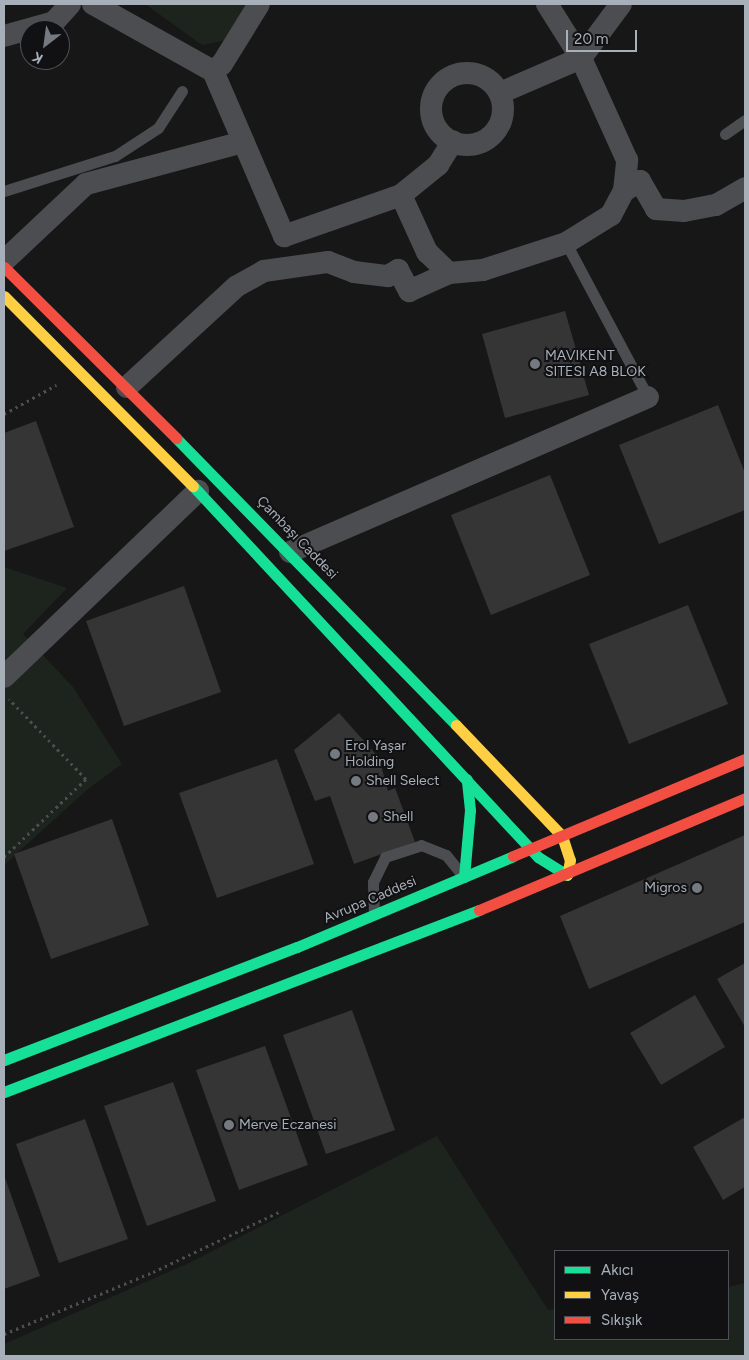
<!DOCTYPE html>
<html>
<head>
<meta charset="utf-8">
<style>
	body { margin:0 }
	#map { position:relative; width:749px; height:1360px; overflow:hidden; background:#171717; font-family:Figtree,sans-serif }
	div>[style] { position:absolute }
	.green>* { inset:0; background:#1d241d }
	.building>* { inset:0; background:#353536 }
	.path>* { height:3px; margin-top:-1.5px; transform-origin:0; background:repeating-linear-gradient(90deg,#4d4e52 0 2.5px,transparent 0 6.5px) }
	.lane>* { height:11px; margin:-5.5px; padding:0 5.5px; transform-origin:5.5px; border-radius:5.5px; background:#4b4d50 }
	.street>* { height:22px; margin:-11px; padding:0 11px; transform-origin:11px; border-radius:11px; background:#4b4d50 }
	.street>.ring { margin:-11px; padding:0; box-sizing:content-box; background:none; border:22px solid #4b4d50; border-radius:50% }
	.fast>* { height:11px; margin:-5.5px; padding:0 5.5px; transform-origin:5.5px; border-radius:5.5px; background:#16e098 }
	.slow>* { height:11px; margin:-5.5px; padding:0 5.5px; transform-origin:5.5px; border-radius:5.5px; background:#ffcf43 }
	.jam>* { height:11px; margin:-5.5px; padding:0 5.5px; transform-origin:5.5px; border-radius:5.5px; background:#f24e42 }
	.dots>* { width:14px; height:14px; translate:-50% -50%; box-sizing:border-box; border:2px solid #111113; border-radius:50% }
	span { translate:-50% -50%; white-space:nowrap; text-align:center; line-height:1.15; -webkit-text-stroke:4px #111113; paint-order:stroke }
	.poi-label { font-size:14px; color:#a7afb9 }
	.left { translate:0 -50%; text-align:left }
	.right { translate:-100% -50%; text-align:right }
	.street-label { font-size:14px; color:#a7afb9 }
	.frame { position:absolute; inset:0; border:5px solid #a7afb9; pointer-events:none }
	.legend { position:absolute; left:554px; top:1250px; width:175px; height:90px; box-sizing:border-box; background:#111113; border:1px solid #4d5055; margin:0; padding:6px 9px; list-style:none; font-size:15px; color:#a7afb9 }
	.legend li { display:flex; align-items:center; gap:10px; height:25px }
	.legend b { width:25px; border:1px solid #4d5055 }
	.north { position:absolute; left:20px; top:20px; width:50px; height:50px; box-sizing:border-box; background:#111113; border:1px solid #4d5055; border-radius:50%; rotate:210deg; font-size:14px; font-weight:700; line-height:20px; text-align:center; color:#a7afb9 }
	.north::after { content:''; display:block; margin:auto; width:18px; height:22px; background:#757a80; clip-path:polygon(50% 0,100% 100%,50% 72%,0 100%) }
	.scale { position:absolute; left:566px; top:30px; width:71px; height:22px; box-sizing:border-box; border:2px solid #a7afb9; border-top:0; padding-left:6px; font-size:15px; line-height:18px; white-space:nowrap; color:#a7afb9; -webkit-text-stroke:4px #111113; paint-order:stroke }
</style>
</head>
<body>
<div id="map">
	<div class="green">
		<div style="clip-path:polygon(145px 4px,253px 4px,227px 40px,202px 45px)"></div>
		<div style="clip-path:polygon(4px 567px,67px 588px,23px 634px,73px 687px,122px 764px,88px 789px,4px 865px)"></div>
		<div style="clip-path:polygon(437px 1136px,548px 1310px,555px 1309px,555px 1339px,728px 1339px,728px 1287px,745px 1283px,745px 1356px,4px 1356px,4px 1344px,189px 1263px)"></div>
	</div>
	<div class="building">
		<div style="clip-path:polygon(565px 311px,589px 395px,505px 418px,482px 334px)"></div>
		<div style="clip-path:polygon(718px 405px,745px 473px,745px 510px,659px 544px,619px 445px)"></div>
		<div style="clip-path:polygon(36px 421px,74px 527px,4px 551px,4px 433px)"></div>
		<div style="clip-path:polygon(550px 475px,590px 575px,491px 615px,451px 515px)"></div>
		<div style="clip-path:polygon(184px 586px,221px 692px,124px 726px,86px 621px)"></div>
		<div style="clip-path:polygon(688px 605px,728px 704px,629px 744px,589px 644px)"></div>
		<div style="clip-path:polygon(339px 713px,379px 758px,388px 791px,395px 788px,415px 842px,354px 864px,330px 796px,315px 801px,294px 750px)"></div>
		<div style="clip-path:polygon(277px 759px,314px 864px,217px 898px,179px 793px)"></div>
		<div style="clip-path:polygon(112px 819px,149px 925px,51px 959px,14px 854px)"></div>
		<div style="clip-path:polygon(745px 835px,745px 922px,589px 989px,560px 916px)"></div>
		<div style="clip-path:polygon(745px 963px,745px 1027px,717px 979px)"></div>
		<div style="clip-path:polygon(695px 995px,725px 1047px,661px 1085px,630px 1033px)"></div>
		<div style="clip-path:polygon(352px 1010px,395px 1130px,326px 1154px,283px 1035px)"></div>
		<div style="clip-path:polygon(265px 1046px,308px 1165px,239px 1190px,196px 1070px)"></div>
		<div style="clip-path:polygon(173px 1082px,216px 1201px,147px 1226px,104px 1106px)"></div>
		<div style="clip-path:polygon(745px 1117px,745px 1187px,723px 1200px,693px 1147px)"></div>
		<div style="clip-path:polygon(85px 1119px,128px 1239px,59px 1263px,16px 1144px)"></div>
		<div style="clip-path:polygon(4px 1175px,40px 1276px,4px 1289px)"></div>
	</div>
	<div class="path">
		<div style="left:4px;top:414px;width:60px;rotate:-29.1deg"></div>
		<div style="left:4px;top:857px;width:113px;rotate:-43.6deg"></div>
		<div style="left:86px;top:779px;width:111px;rotate:-133.9deg"></div>
		<div style="left:4px;top:1334px;width:161px;rotate:-22.6deg"></div>
		<div style="left:153px;top:1272px;width:142px;rotate:-25.5deg"></div>
	</div>
	<div class="lane">
		<div style="left:725px;top:134px;width:24px;rotate:-35deg"></div>
		<div style="left:4px;top:191px;width:116px;rotate:-17.5deg"></div>
		<div style="left:115px;top:156px;width:51px;rotate:-33.1deg"></div>
		<div style="left:158px;top:128px;width:44px;rotate:-57deg"></div>
		<div style="left:566px;top:243px;width:174px;rotate:62deg"></div>
		<div style="left:374px;top:914px;width:32px;rotate:-92deg"></div>
		<div style="left:373px;top:882px;width:28px;rotate:-64deg"></div>
		<div style="left:385px;top:857px;width:38px;rotate:-18deg"></div>
		<div style="left:421px;top:845px;width:27px;rotate:22deg"></div>
		<div style="left:446px;top:855px;width:22px;rotate:51deg"></div>
	</div>
	<div class="street">
		<div style="left:93px;top:4px;width:137px;rotate:29.2deg"></div>
		<div style="left:213px;top:71px;width:180px;rotate:66.7deg"></div>
		<div style="left:284px;top:236px;width:124px;rotate:-19.3deg"></div>
		<div style="left:401px;top:195px;width:63px;rotate:65.5deg"></div>
		<div style="left:427px;top:252px;width:30px;rotate:44deg"></div>
		<div style="left:449px;top:273px;width:34px;rotate:-5deg"></div>
		<div style="left:483px;top:270px;width:87px;rotate:-18deg"></div>
		<div style="left:566px;top:243px;width:53px;rotate:-31.9deg"></div>
		<div style="left:611px;top:215px;width:27px;rotate:-62deg"></div>
		<div style="left:624px;top:191px;width:31px;rotate:-84deg"></div>
		<div style="left:627px;top:160px;width:112px;rotate:-114.3deg"></div>
		<div style="left:581px;top:58px;width:64px;rotate:-122.2deg"></div>
		<div style="left:4px;top:36px;width:52px;rotate:-15.6deg"></div>
		<div style="left:54px;top:22px;width:24px;rotate:-48deg"></div>
		<div style="left:213px;top:71px;width:11px;rotate:-38deg"></div>
		<div style="left:222px;top:64px;width:70px;rotate:-58.3deg"></div>
		<div class="ring" style="left:431px;top:73px;width:50px;height:50px"></div>
		<div style="left:500px;top:93px;width:88px;rotate:-23.4deg"></div>
		<div style="left:581px;top:58px;width:67px;rotate:-53.5deg"></div>
		<div style="left:624px;top:191px;width:19px;rotate:-32deg"></div>
		<div style="left:640px;top:181px;width:32px;rotate:60deg"></div>
		<div style="left:656px;top:209px;width:28px;rotate:4deg"></div>
		<div style="left:684px;top:211px;width:33px;rotate:-11deg"></div>
		<div style="left:716px;top:205px;width:34px;rotate:-30deg"></div>
		<div style="left:401px;top:195px;width:48px;rotate:-39deg"></div>
		<div style="left:438px;top:165px;width:28px;rotate:-58deg"></div>
		<div style="left:4px;top:261px;width:112px;rotate:-43.2deg"></div>
		<div style="left:86px;top:184px;width:163px;rotate:-15deg"></div>
		<div style="left:127px;top:387px;width:149px;rotate:-42.6deg"></div>
		<div style="left:237px;top:286px;width:31px;rotate:-29deg"></div>
		<div style="left:264px;top:271px;width:65px;rotate:-8deg"></div>
		<div style="left:328px;top:262px;width:28px;rotate:21deg"></div>
		<div style="left:354px;top:272px;width:34px;rotate:7deg"></div>
		<div style="left:388px;top:276px;width:12px;rotate:-31deg"></div>
		<div style="left:398px;top:270px;width:24px;rotate:62deg"></div>
		<div style="left:409px;top:291px;width:44px;rotate:-24.2deg"></div>
		<div style="left:290px;top:552px;width:390px;rotate:-23.4deg"></div>
		<div style="left:4px;top:677px;width:269px;rotate:-43.8deg"></div>
	</div>
	<div class="fast">
		<div style="left:176px;top:438px;width:401px;rotate:45.7deg"></div>
		<div style="left:193px;top:486px;width:507px;rotate:47.08deg"></div>
		<div style="left:538px;top:857px;width:34px;rotate:32deg"></div>
		<div style="left:464px;top:877px;width:67px;rotate:-84.9deg"></div>
		<div style="left:470px;top:810px;width:31px;rotate:-96deg"></div>
		<div style="left:4px;top:1060px;width:314px;rotate:-21.1deg"></div>
		<div style="left:297px;top:947px;width:234px;rotate:-22.8deg"></div>
		<div style="left:4px;top:1092px;width:509px;rotate:-20.96deg"></div>
	</div>
	<div class="slow">
		<div style="left:4px;top:296px;width:268px;rotate:45.2deg"></div>
		<div style="left:456px;top:725px;width:153px;rotate:46.3deg"></div>
		<div style="left:562px;top:836px;width:25px;rotate:72deg"></div>
		<div style="left:570px;top:860px;width:15px;rotate:101deg"></div>
	</div>
	<div class="jam">
		<div style="left:4px;top:267px;width:243px;rotate:44.8deg"></div>
		<div style="left:513px;top:856px;width:251px;rotate:-22.7deg"></div>
		<div style="left:479px;top:910px;width:289px;rotate:-22.8deg"></div>
	</div>
	<div class="dots">
		<div style="left:535px;top:364px;background:#757a80"></div>
		<div style="left:335px;top:754px;background:#757a80"></div>
		<div style="left:356px;top:781px;background:#757a80"></div>
		<div style="left:373px;top:817px;background:#757a80"></div>
		<div style="left:697px;top:888px;background:#757a80"></div>
		<div style="left:229px;top:1125px;background:#757a80"></div>
	</div>
	<div class="poi-label">
		<span class="left" style="left:545px;top:364px">MAVIKENT<br>SITESI A8 BLOK</span>
		<span class="left" style="left:345px;top:754px">Erol Yaşar<br>Holding</span>
		<span class="left" style="left:366px;top:781px">Shell Select</span>
		<span class="left" style="left:383px;top:817px">Shell</span>
		<span class="right" style="left:687px;top:888px">Migros</span>
		<span class="left" style="left:239px;top:1125px">Merve Eczanesi</span>
	</div>
	<div class="street-label">
		<span style="left:297px;top:538px;rotate:46deg">Çambaşı Caddesi</span>
		<span style="left:370px;top:900px;rotate:-23deg">Avrupa Caddesi</span>
	</div>
	<div class="frame"></div>
	<ul class="legend">
	<li><b style="height:6px;background:#16e098"></b>Akıcı</li>
	<li><b style="height:6px;background:#ffcf43"></b>Yavaş</li>
	<li><b style="height:6px;background:#f24e42"></b>Sıkışık</li>
	</ul>
	<div class="north">K</div>
	<div class="scale">20 m</div>
</div>
</body>
</html>
